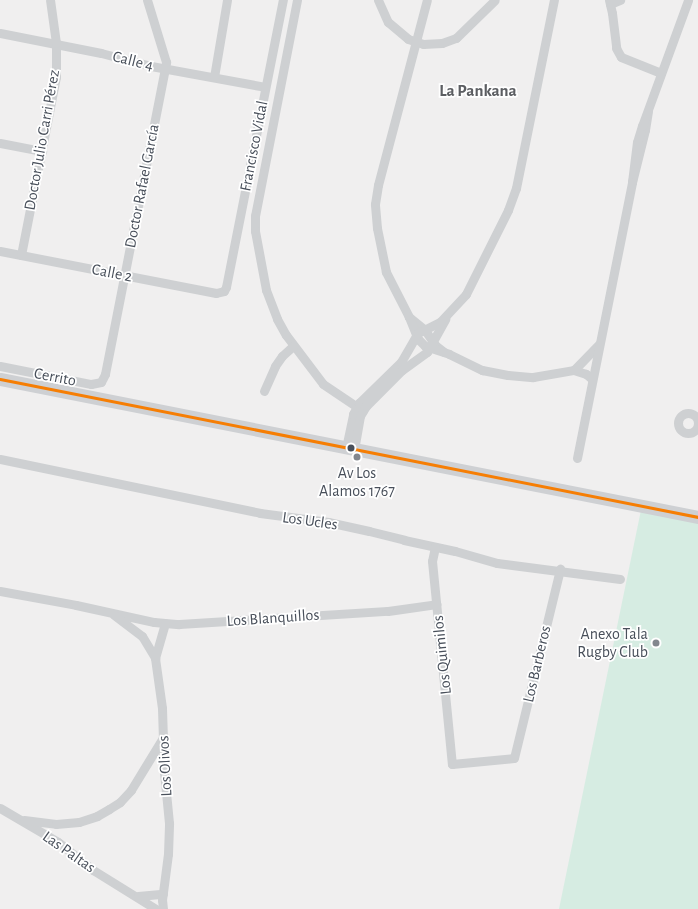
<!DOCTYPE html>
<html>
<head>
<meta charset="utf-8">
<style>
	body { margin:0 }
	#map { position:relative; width:698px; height:909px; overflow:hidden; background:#f0efef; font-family:"Alegreya Sans",sans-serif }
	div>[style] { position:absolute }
	.green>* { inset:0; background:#d6ece2 }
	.street>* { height:9px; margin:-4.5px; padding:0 4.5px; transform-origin:4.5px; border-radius:4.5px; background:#ced0d2 }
	.street>.ring { margin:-4.5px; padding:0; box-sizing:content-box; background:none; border:9px solid #ced0d2; border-radius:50% }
	.secondary>* { height:13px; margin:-6.5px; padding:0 6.5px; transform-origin:6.5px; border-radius:6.5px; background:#ced0d3 }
	.bus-1>* { height:3px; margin:-1.5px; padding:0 1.5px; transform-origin:1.5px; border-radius:1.5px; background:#f67e04 }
	.dots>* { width:11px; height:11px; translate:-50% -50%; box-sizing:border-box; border:2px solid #fff; border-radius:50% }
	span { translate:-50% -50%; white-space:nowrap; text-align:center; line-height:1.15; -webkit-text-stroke:3.5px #fff; paint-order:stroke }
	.street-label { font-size:16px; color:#484f5a }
	.poi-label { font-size:16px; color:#484f5a }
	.right { translate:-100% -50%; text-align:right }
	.neighbourhood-label { font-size:17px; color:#5c5e62; font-weight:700 }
</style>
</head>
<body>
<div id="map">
	<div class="green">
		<div style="clip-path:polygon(641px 510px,698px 521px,698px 909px,559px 909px)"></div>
	</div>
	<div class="street">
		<div style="left:297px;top:0;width:220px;rotate:101deg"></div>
		<div style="left:255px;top:216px;width:15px;rotate:90deg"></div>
		<div style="left:255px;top:231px;width:60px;rotate:79.4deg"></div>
		<div style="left:266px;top:290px;width:31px;rotate:69deg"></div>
		<div style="left:277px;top:319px;width:18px;rotate:61deg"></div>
		<div style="left:286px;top:335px;width:61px;rotate:52.9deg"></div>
		<div style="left:323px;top:384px;width:48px;rotate:34deg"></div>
		<div style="left:378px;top:0;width:24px;rotate:66deg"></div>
		<div style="left:388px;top:22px;width:26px;rotate:40deg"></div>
		<div style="left:408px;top:39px;width:16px;rotate:18deg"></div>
		<div style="left:423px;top:44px;width:19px;rotate:-3deg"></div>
		<div style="left:442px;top:43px;width:15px;rotate:-20deg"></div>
		<div style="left:456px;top:38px;width:54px;rotate:-44.3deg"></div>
		<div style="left:609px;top:0;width:13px;rotate:77deg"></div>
		<div style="left:612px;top:13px;width:35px;rotate:83deg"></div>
		<div style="left:616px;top:48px;width:10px;rotate:61deg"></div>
		<div style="left:621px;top:57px;width:43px;rotate:21.8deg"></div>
		<div style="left:610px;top:4px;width:11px;rotate:-22deg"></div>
		<div style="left:0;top:33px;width:103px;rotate:11.2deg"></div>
		<div style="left:101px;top:53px;width:52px;rotate:14.6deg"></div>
		<div style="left:151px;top:66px;width:116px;rotate:10.4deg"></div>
		<div style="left:214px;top:77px;width:78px;rotate:-80.4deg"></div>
		<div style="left:648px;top:111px;width:19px;rotate:99deg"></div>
		<div style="left:645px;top:130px;width:54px;rotate:104deg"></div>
		<div style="left:632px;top:182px;width:40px;rotate:-82.9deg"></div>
		<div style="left:637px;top:142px;width:17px;rotate:-73deg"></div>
		<div style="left:642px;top:126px;width:134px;rotate:-69.9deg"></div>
		<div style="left:0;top:143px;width:43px;rotate:10.8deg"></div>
		<div style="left:0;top:251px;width:220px;rotate:11deg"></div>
		<div style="left:216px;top:293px;width:8px;rotate:-14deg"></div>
		<div style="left:224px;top:291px;width:4px;rotate:-63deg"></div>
		<div style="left:226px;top:287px;width:293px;rotate:-78.8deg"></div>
		<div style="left:21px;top:255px;width:181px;rotate:-78.9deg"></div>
		<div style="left:56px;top:77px;width:34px;rotate:-90deg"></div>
		<div style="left:56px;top:43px;width:43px;rotate:-97.9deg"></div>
		<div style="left:409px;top:317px;width:51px;rotate:-117.1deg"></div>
		<div style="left:386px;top:272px;width:45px;rotate:-101.6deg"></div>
		<div style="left:377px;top:228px;width:24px;rotate:-95deg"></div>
		<div style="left:375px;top:204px;width:19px;rotate:-81deg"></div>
		<div style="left:378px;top:185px;width:191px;rotate:-75.2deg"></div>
		<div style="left:444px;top:352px;width:11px;rotate:-142deg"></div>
		<div style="left:435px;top:345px;width:18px;rotate:-124deg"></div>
		<div style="left:425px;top:330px;width:21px;rotate:-141deg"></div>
		<div style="left:409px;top:317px;width:24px;rotate:68deg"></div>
		<div style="left:418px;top:339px;width:10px;rotate:45deg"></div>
		<div style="left:425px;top:346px;width:25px;rotate:18deg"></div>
		<div style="left:449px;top:354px;width:37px;rotate:26deg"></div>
		<div style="left:482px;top:370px;width:26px;rotate:11deg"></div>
		<div style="left:508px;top:375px;width:25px;rotate:5deg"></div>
		<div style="left:533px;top:377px;width:42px;rotate:-9.7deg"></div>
		<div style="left:0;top:366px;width:93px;rotate:11.2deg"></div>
		<div style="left:91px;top:384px;width:10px;rotate:-11deg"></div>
		<div style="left:101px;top:382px;width:9px;rotate:-63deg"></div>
		<div style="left:105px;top:374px;width:318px;rotate:-78.9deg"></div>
		<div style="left:166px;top:62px;width:65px;rotate:-107deg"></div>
		<div style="left:592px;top:379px;width:8px;rotate:-140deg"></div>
		<div style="left:586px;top:374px;width:13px;rotate:-162deg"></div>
		<div style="left:574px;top:370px;width:35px;rotate:-46deg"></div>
		<div style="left:264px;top:391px;width:27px;rotate:-66deg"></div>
		<div style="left:275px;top:366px;width:12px;rotate:-55deg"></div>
		<div style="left:282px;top:356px;width:15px;rotate:-42deg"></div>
		<div class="ring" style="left:678px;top:413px;width:11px;height:11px"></div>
		<div style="left:346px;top:448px;width:35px;rotate:-78deg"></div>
		<div style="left:353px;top:414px;width:13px;rotate:-61deg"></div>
		<div style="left:359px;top:403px;width:59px;rotate:-44.3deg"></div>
		<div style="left:401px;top:362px;width:34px;rotate:-60deg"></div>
		<div style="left:418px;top:333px;width:25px;rotate:-27deg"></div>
		<div style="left:440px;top:322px;width:38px;rotate:-47deg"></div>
		<div style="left:466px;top:294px;width:94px;rotate:-63.4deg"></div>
		<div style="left:508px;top:210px;width:23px;rotate:-70deg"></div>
		<div style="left:516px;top:188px;width:192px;rotate:-78.6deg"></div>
		<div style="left:354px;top:450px;width:35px;rotate:-80deg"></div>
		<div style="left:360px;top:416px;width:12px;rotate:-59deg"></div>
		<div style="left:366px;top:406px;width:51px;rotate:-45deg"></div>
		<div style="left:402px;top:370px;width:31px;rotate:-36deg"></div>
		<div style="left:427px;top:352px;width:38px;rotate:-61deg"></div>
		<div style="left:577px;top:458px;width:281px;rotate:-78.7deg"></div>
		<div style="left:0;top:459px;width:266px;rotate:11.7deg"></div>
		<div style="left:260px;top:513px;width:69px;rotate:7.5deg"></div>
		<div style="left:328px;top:522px;width:42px;rotate:12.4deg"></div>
		<div style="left:369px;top:531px;width:36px;rotate:14deg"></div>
		<div style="left:404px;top:540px;width:52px;rotate:12.2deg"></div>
		<div style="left:455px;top:551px;width:44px;rotate:15.9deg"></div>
		<div style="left:497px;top:563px;width:124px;rotate:7.4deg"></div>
		<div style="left:435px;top:547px;width:14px;rotate:102deg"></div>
		<div style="left:432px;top:561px;width:204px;rotate:84.4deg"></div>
		<div style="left:452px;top:764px;width:62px;rotate:-5.5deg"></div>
		<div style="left:514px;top:758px;width:195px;rotate:-76.3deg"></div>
		<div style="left:0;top:591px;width:77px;rotate:10.4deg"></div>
		<div style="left:76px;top:605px;width:80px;rotate:12.3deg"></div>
		<div style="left:154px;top:622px;width:25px;rotate:5deg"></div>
		<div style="left:179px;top:624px;width:209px;rotate:-3.6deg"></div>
		<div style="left:388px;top:611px;width:49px;rotate:-8.1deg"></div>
		<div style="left:114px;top:615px;width:35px;rotate:37deg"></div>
		<div style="left:142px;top:636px;width:26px;rotate:59deg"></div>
		<div style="left:0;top:808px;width:67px;rotate:30.4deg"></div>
		<div style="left:58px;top:842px;width:45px;rotate:38.7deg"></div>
		<div style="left:93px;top:870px;width:74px;rotate:31.8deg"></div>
		<div style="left:24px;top:820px;width:32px;rotate:7deg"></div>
		<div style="left:56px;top:824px;width:23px;rotate:-5deg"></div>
		<div style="left:79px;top:822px;width:19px;rotate:-18deg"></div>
		<div style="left:97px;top:816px;width:14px;rotate:-30deg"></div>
		<div style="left:109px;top:809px;width:13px;rotate:-32deg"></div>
		<div style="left:120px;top:802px;width:16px;rotate:-47deg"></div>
		<div style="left:131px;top:790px;width:63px;rotate:-58.6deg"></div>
		<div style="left:138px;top:896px;width:25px;rotate:-5deg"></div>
		<div style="left:163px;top:909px;width:9px;rotate:-96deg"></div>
		<div style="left:162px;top:900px;width:46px;rotate:-82.6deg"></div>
		<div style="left:168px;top:854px;width:31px;rotate:-88deg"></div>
		<div style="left:169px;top:823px;width:51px;rotate:-95.6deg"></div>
		<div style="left:164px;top:772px;width:64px;rotate:-91.8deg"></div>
		<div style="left:162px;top:708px;width:50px;rotate:-98deg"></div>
		<div style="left:155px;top:658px;width:36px;rotate:-74deg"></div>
	</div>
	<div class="secondary">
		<div style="left:0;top:379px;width:712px;rotate:11.18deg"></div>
	</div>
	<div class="bus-1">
		<div style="left:0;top:379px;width:712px;rotate:11.18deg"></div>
	</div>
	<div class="dots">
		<div style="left:351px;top:448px;background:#484f5a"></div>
		<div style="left:357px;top:457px;background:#83878e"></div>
		<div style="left:656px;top:643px;background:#83878e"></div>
	</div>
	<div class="street-label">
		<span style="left:133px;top:61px;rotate:14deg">Calle 4</span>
		<span style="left:42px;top:140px;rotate:-80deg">Doctor Julio Carri Pérez</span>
		<span style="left:254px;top:146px;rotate:-79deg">Francisco Vidal</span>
		<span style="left:142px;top:186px;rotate:-79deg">Doctor Rafael García</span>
		<span style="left:112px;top:273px;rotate:11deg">Calle 2</span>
		<span style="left:55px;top:377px;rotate:11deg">Cerrito</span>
		<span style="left:310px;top:521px;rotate:8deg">Los Ucles</span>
		<span style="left:273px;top:618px;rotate:-4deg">Los Blanquillos</span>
		<span style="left:442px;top:655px;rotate:-96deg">Los Quimilos</span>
		<span style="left:537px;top:664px;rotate:-77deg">Los Barberos</span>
		<span style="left:165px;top:766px;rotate:-93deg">Los Olivos</span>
		<span style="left:69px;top:852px;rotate:35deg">Las Paltas</span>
	</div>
	<div class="poi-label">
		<span style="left:357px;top:482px">Av Los<br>Alamos 1767</span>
		<span class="right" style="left:648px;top:643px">Anexo Tala<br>Rugby Club</span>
	</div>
	<div class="neighbourhood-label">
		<span style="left:478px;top:91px">La Pankana</span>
	</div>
</div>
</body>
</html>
